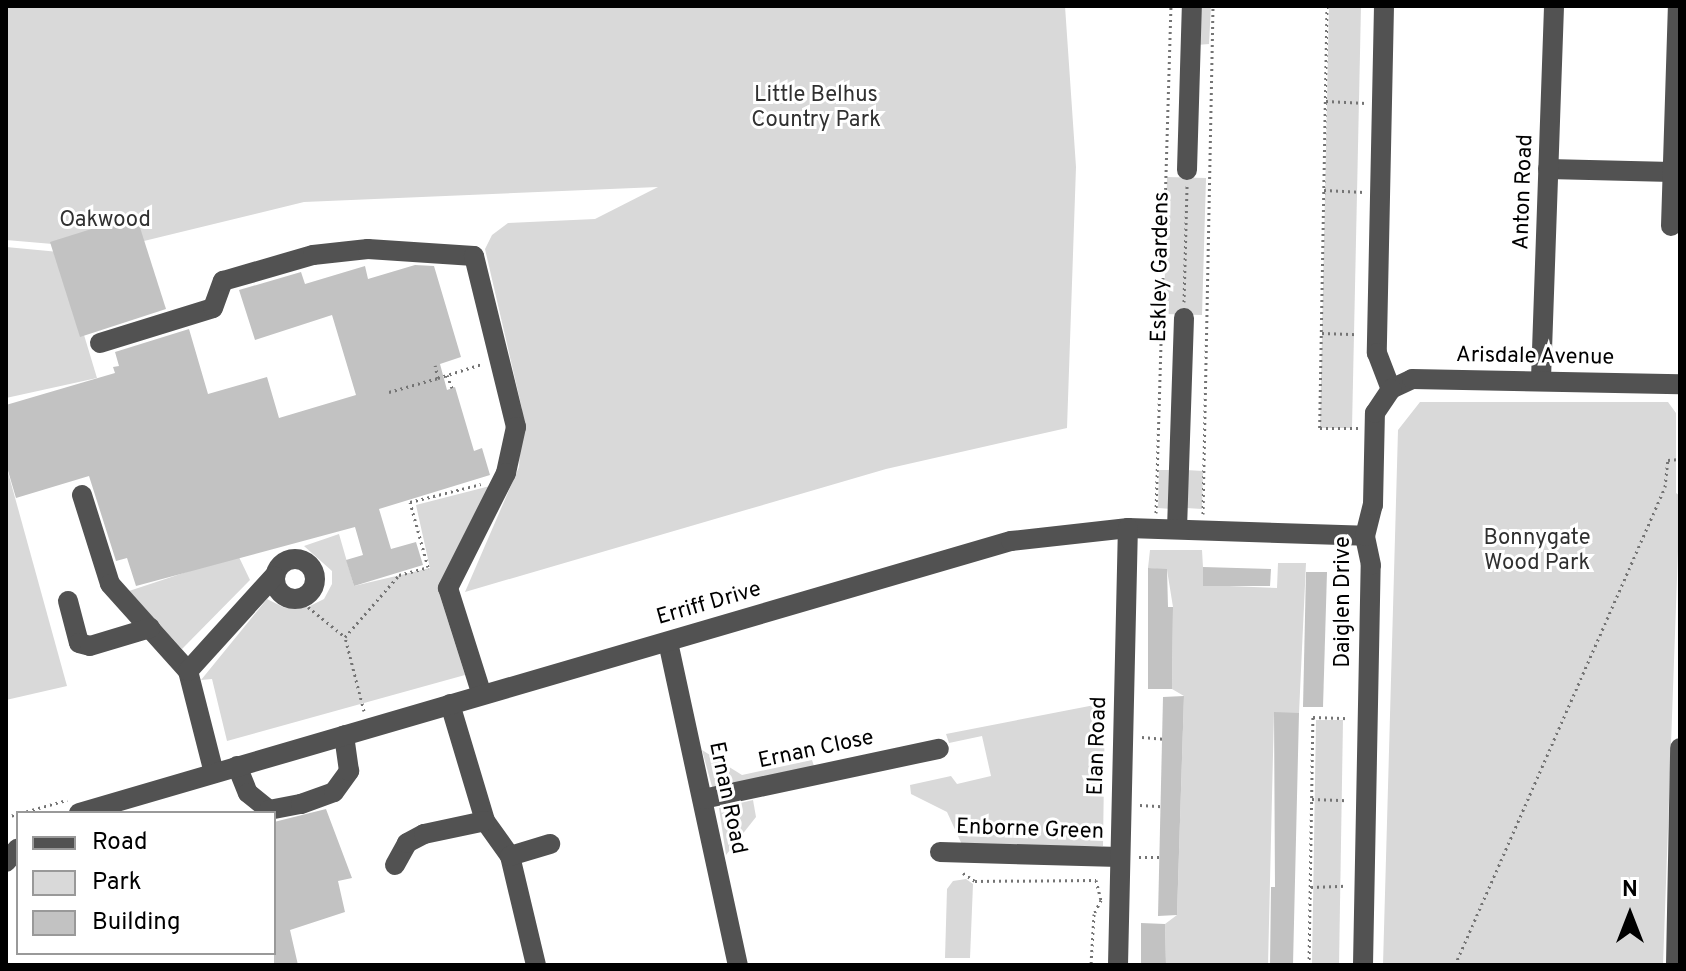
<!DOCTYPE html>
<html>
<head>
<meta charset="utf-8">
<style>
	body { margin:0 }
	#map { position:relative; width:1686px; height:971px; overflow:hidden; background:#fff; font-family:Overpass,sans-serif }
	div>[style] { position:absolute }
	.green>* { inset:0; background:#d9d9d9 }
	.building>* { inset:0; background:#c2c2c2 }
	.path>* { height:3px; margin-top:-1.5px; transform-origin:0; background:repeating-linear-gradient(90deg,#747474 0 2px,transparent 0 6px) }
	.minor>* { height:20px; margin:-10px; padding:0 10px; transform-origin:10px; border-radius:10px; background:#525252 }
	.minor>.ring { margin:-10px; padding:0; box-sizing:content-box; background:none; border:20px solid #525252; border-radius:50% }
	span { translate:-50% -50%; white-space:nowrap; text-align:center; line-height:1.15; -webkit-text-stroke:6px #fff; paint-order:stroke }
	.park-label { font-size:22px; color:#303030 }
	.street-label { font-size:22px; color:#000 }
	.frame { position:absolute; inset:0; border:8px solid #000; pointer-events:none }
	.legend { position:absolute; left:16px; top:811px; width:260px; height:144px; box-sizing:border-box; background:#fff; border:2px solid #999; margin:0; padding:10px 14px; list-style:none; font-size:24px; color:#000 }
	.legend li { display:flex; align-items:center; gap:16px; height:40px }
	.legend b { width:40px; border:2px solid #999 }
	.north { position:absolute; left:1590px; top:875px; width:80px; height:80px; -webkit-text-stroke:6px #fff; paint-order:stroke; rotate:0deg; font-size:22px; font-weight:700; line-height:32px; text-align:center; color:#000 }
	.north::after { content:''; display:block; margin:auto; width:28px; height:36px; background:#000; clip-path:polygon(50% 0,100% 100%,50% 72%,0 100%) }
</style>
</head>
<body>
<div id="map">
	<div class="green">
		<div style="clip-path:polygon(6px 6px,1065px 6px,1076px 167px,1067px 428px,886px 469px,465px 592px,519px 467px,522px 409px,485px 249px,492px 235px,508px 223px,595px 219px,658px 187px,304px 202px,111px 249px,6px 240px)"></div>
		<div style="clip-path:polygon(1198px 6px,1211px 6px,1209px 44px,1197px 45px)"></div>
		<div style="clip-path:polygon(1329px 6px,1361px 6px,1352px 428px,1320px 428px)"></div>
		<div style="clip-path:polygon(1167px 177px,1206px 178px,1202px 315px,1164px 314px)"></div>
		<div style="clip-path:polygon(6px 247px,59px 252px,97px 378px,6px 398px)"></div>
		<div style="clip-path:polygon(1420px 402px,1668px 402px,1676px 413px,1676px 493px,1680px 496px,1663px 965px,1383px 965px,1398px 430px)"></div>
		<div style="clip-path:polygon(6px 465px,67px 686px,6px 700px)"></div>
		<div style="clip-path:polygon(1159px 470px,1173px 470px,1172px 509px,1158px 508px)"></div>
		<div style="clip-path:polygon(1186px 470px,1203px 471px,1202px 509px,1186px 508px)"></div>
		<div style="clip-path:polygon(490px 486px,439px 593px,465px 675px,227px 741px,212px 679px,201px 680px,267px 599px,285px 608px,308px 607px,324px 599px,332px 584px,332px 571px,304px 546px,339px 534px,354px 586px,430px 568px,416px 505px)"></div>
		<div style="clip-path:polygon(1150px 550px,1202px 550px,1204px 585px,1277px 588px,1278px 563px,1306px 563px,1299px 713px,1274px 713px,1268px 965px,1166px 965px,1165px 924px,1177px 915px,1184px 696px,1172px 689px,1173px 607px,1167px 570px,1148px 568px)"></div>
		<div style="clip-path:polygon(238px 555px,250px 580px,182px 649px,129px 591px)"></div>
		<div style="clip-path:polygon(1105px 703px,1103px 846px,964px 849px,947px 812px,911px 794px,910px 785px,951px 776px,957px 784px,991px 776px,982px 736px,949px 743px,946px 734px)"></div>
		<div style="clip-path:polygon(1316px 720px,1343px 720px,1339px 965px,1312px 965px)"></div>
		<div style="clip-path:polygon(702px 750px,742px 775px,812px 760px,816px 772px,714px 794px)"></div>
		<div style="clip-path:polygon(753px 800px,756px 817px,726px 855px,719px 808px)"></div>
		<div style="clip-path:polygon(966px 879px,973px 884px,970px 958px,945px 958px,947px 889px,953px 881px)"></div>
	</div>
	<div class="building">
		<div style="clip-path:polygon(136px 215px,166px 309px,80px 337px,50px 242px)"></div>
		<div style="clip-path:polygon(415px 265px,434px 266px,461px 357px,440px 364px,447px 390px,455px 387px,474px 451px,482px 448px,490px 475px,379px 509px,391px 549px,416px 542px,423px 565px,354px 586px,346px 560px,363px 555px,355px 527px,136px 586px,127px 558px,116px 561px,89px 476px,16px 498px,6px 464px,6px 405px,115px 373px,113px 367px,119px 366px,115px 352px,189px 329px,208px 394px,267px 377px,279px 418px,356px 395px,332px 315px,255px 340px,239px 290px,301px 272px,305px 284px,365px 266px,368px 279px)"></div>
		<div style="clip-path:polygon(1203px 567px,1271px 569px,1270px 586px,1203px 586px)"></div>
		<div style="clip-path:polygon(1148px 568px,1167px 569px,1168px 607px,1173px 607px,1172px 689px,1148px 689px)"></div>
		<div style="clip-path:polygon(1306px 572px,1327px 572px,1323px 707px,1303px 707px)"></div>
		<div style="clip-path:polygon(1184px 696px,1177px 915px,1158px 916px,1163px 697px)"></div>
		<div style="clip-path:polygon(1274px 712px,1299px 713px,1293px 965px,1270px 965px,1271px 887px,1275px 887px)"></div>
		<div style="clip-path:polygon(326px 809px,352px 878px,338px 881px,345px 912px,290px 930px,298px 965px,274px 965px,274px 822px)"></div>
		<div style="clip-path:polygon(1141px 923px,1165px 924px,1166px 965px,1141px 965px)"></div>
	</div>
	<div class="path">
		<div style="left:1327px;top:6px;width:422px;rotate:91deg"></div>
		<div style="left:1320px;top:428px;width:38px"></div>
		<div style="left:1326px;top:101px;width:40px;rotate:2.9deg"></div>
		<div style="left:1324px;top:190px;width:40px;rotate:2.9deg"></div>
		<div style="left:1184px;top:302px;width:116px;rotate:-88.5deg"></div>
		<div style="left:1322px;top:333px;width:36px;rotate:2deg"></div>
		<div style="left:447px;top:375px;width:14px;rotate:69deg"></div>
		<div style="left:438px;top:378px;width:46px;rotate:-17.7deg"></div>
		<div style="left:389px;top:392px;width:51px;rotate:-15.9deg"></div>
		<div style="left:438px;top:378px;width:13px;rotate:-103deg"></div>
		<div style="left:1156px;top:513px;width:507px;rotate:-88.31deg"></div>
		<div style="left:1203px;top:514px;width:508px;rotate:-88.87deg"></div>
		<div style="left:308px;top:607px;width:48px;rotate:39deg"></div>
		<div style="left:364px;top:711px;width:76px;rotate:-104.4deg"></div>
		<div style="left:345px;top:637px;width:82px;rotate:-48.9deg"></div>
		<div style="left:399px;top:575px;width:30px;rotate:-15deg"></div>
		<div style="left:428px;top:567px;width:67px;rotate:-105.5deg"></div>
		<div style="left:410px;top:502px;width:73px;rotate:-14.2deg"></div>
		<div style="left:1142px;top:737px;width:21px;rotate:5deg"></div>
		<div style="left:1312px;top:799px;width:35px;rotate:2deg"></div>
		<div style="left:1140px;top:805px;width:22px;rotate:3deg"></div>
		<div style="left:21px;top:813px;width:48px;rotate:-15.8deg"></div>
		<div style="left:6px;top:817px;width:12px;rotate:-14deg"></div>
		<div style="left:1139px;top:857px;width:21px"></div>
		<div style="left:963px;top:873px;width:14px;rotate:34deg"></div>
		<div style="left:975px;top:881px;width:121px;rotate:-0.5deg"></div>
		<div style="left:1096px;top:880px;width:21px;rotate:76deg"></div>
		<div style="left:1101px;top:900px;width:16px;rotate:117deg"></div>
		<div style="left:1094px;top:914px;width:51px;rotate:93.4deg"></div>
		<div style="left:1311px;top:887px;width:35px;rotate:-2deg"></div>
		<div style="left:1309px;top:965px;width:248px;rotate:-89.1deg"></div>
		<div style="left:1313px;top:717px;width:36px;rotate:2deg"></div>
		<div style="left:1455px;top:965px;width:522px;rotate:-66.28deg"></div>
		<div style="left:1665px;top:487px;width:27px;rotate:-84deg"></div>
		<div style="left:1668px;top:460px;width:12px;rotate:-5deg"></div>
	</div>
	<div class="minor">
		<div style="left:1384px;top:6px;width:347px;rotate:91.2deg"></div>
		<div style="left:1377px;top:353px;width:39px;rotate:69deg"></div>
		<div style="left:1548px;top:169px;width:124px;rotate:1.4deg"></div>
		<div style="left:1187px;top:170px;width:164px;rotate:-88.3deg"></div>
		<div style="left:1671px;top:226px;width:218px;rotate:-88.2deg"></div>
		<div style="left:100px;top:343px;width:118px;rotate:-17.2deg"></div>
		<div style="left:213px;top:308px;width:29px;rotate:-70deg"></div>
		<div style="left:223px;top:281px;width:94px;rotate:-16.1deg"></div>
		<div style="left:313px;top:255px;width:55px;rotate:-6.2deg"></div>
		<div style="left:368px;top:249px;width:106px;rotate:3.8deg"></div>
		<div style="left:474px;top:256px;width:176px;rotate:76.2deg"></div>
		<div style="left:516px;top:427px;width:47px;rotate:102.3deg"></div>
		<div style="left:506px;top:473px;width:129px;rotate:116.8deg"></div>
		<div style="left:448px;top:588px;width:112px;rotate:72.4deg"></div>
		<div style="left:1541px;top:379px;width:373px;rotate:-88deg"></div>
		<div style="left:1391px;top:389px;width:23px;rotate:-25deg"></div>
		<div style="left:1412px;top:379px;width:268px;rotate:1.1deg"></div>
		<div style="left:82px;top:495px;width:93px;rotate:72.5deg"></div>
		<div style="left:110px;top:584px;width:117px;rotate:48.1deg"></div>
		<div style="left:1177px;top:529px;width:211px;rotate:-88.1deg"></div>
		<div class="ring" style="left:275px;top:559px;width:20px;height:20px"></div>
		<div style="left:68px;top:601px;width:43px;rotate:75.3deg"></div>
		<div style="left:79px;top:643px;width:11px;rotate:15deg"></div>
		<div style="left:90px;top:646px;width:63px;rotate:-16.7deg"></div>
		<div style="left:668px;top:642px;width:330px;rotate:77.8deg"></div>
		<div style="left:450px;top:704px;width:122px;rotate:73.3deg"></div>
		<div style="left:485px;top:821px;width:43px;rotate:54.5deg"></div>
		<div style="left:510px;top:856px;width:112px;rotate:76.6deg"></div>
		<div style="left:237px;top:766px;width:29px;rotate:68deg"></div>
		<div style="left:248px;top:793px;width:27px;rotate:39deg"></div>
		<div style="left:269px;top:810px;width:33px;rotate:-11deg"></div>
		<div style="left:301px;top:804px;width:35px;rotate:-20deg"></div>
		<div style="left:334px;top:792px;width:26px;rotate:-54deg"></div>
		<div style="left:349px;top:771px;width:36px;rotate:-98deg"></div>
		<div style="left:214px;top:773px;width:105px;rotate:-104.3deg"></div>
		<div style="left:188px;top:671px;width:128px;rotate:-47.8deg"></div>
		<div style="left:703px;top:799px;width:241px;rotate:-12deg"></div>
		<div style="left:79px;top:813px;width:971px;rotate:-16.27deg"></div>
		<div style="left:1011px;top:541px;width:118px;rotate:-6.3deg"></div>
		<div style="left:1128px;top:528px;width:237px;rotate:1.9deg"></div>
		<div style="left:940px;top:852px;width:179px;rotate:1.6deg"></div>
		<div style="left:510px;top:856px;width:42px;rotate:-16.7deg"></div>
		<div style="left:6px;top:862px;width:18px;rotate:-49deg"></div>
		<div style="left:395px;top:865px;width:25px;rotate:-61deg"></div>
		<div style="left:407px;top:843px;width:19px;rotate:-28deg"></div>
		<div style="left:424px;top:834px;width:62px;rotate:-12deg"></div>
		<div style="left:1118px;top:965px;width:437px;rotate:-88.7deg"></div>
		<div style="left:1363px;top:965px;width:400px;rotate:-88.9deg"></div>
		<div style="left:1371px;top:565px;width:30px;rotate:-102deg"></div>
		<div style="left:1365px;top:536px;width:32px;rotate:-76deg"></div>
		<div style="left:1373px;top:505px;width:92px;rotate:-88.8deg"></div>
		<div style="left:1375px;top:413px;width:29px;rotate:-56deg"></div>
		<div style="left:1676px;top:965px;width:217px;rotate:-88.9deg"></div>
	</div>
	<div class="park-label">
		<span style="left:816px;top:108px">Little Belhus<br>Country Park</span>
		<span style="left:105px;top:221px">Oakwood</span>
		<span style="left:1537px;top:551px">Bonnygate<br>Wood Park</span>
	</div>
	<div class="street-label">
		<span style="left:1524px;top:192px;rotate:-88deg">Anton Road</span>
		<span style="left:1161px;top:267px;rotate:-89deg">Eskley Gardens</span>
		<span style="left:1535px;top:357px;rotate:1deg">Arisdale Avenue</span>
		<span style="left:1344px;top:602px;rotate:-90deg">Daiglen Drive</span>
		<span style="left:709px;top:604px;rotate:-16deg">Erriff Drive</span>
		<span style="left:1098px;top:746px;rotate:-88deg">Elan Road</span>
		<span style="left:816px;top:750px;rotate:-12deg">Ernan Close</span>
		<span style="left:727px;top:798px;rotate:78deg">Ernan Road</span>
		<span style="left:1030px;top:830px;rotate:2deg">Enborne Green</span>
	</div>
	<div class="frame"></div>
	<ul class="legend">
	<li><b style="height:10px;background:#525252"></b>Road</li>
	<li><b style="height:22px;background:#d9d9d9"></b>Park</li>
	<li><b style="height:22px;background:#c2c2c2"></b>Building</li>
	</ul>
	<div class="north">N</div>
</div>
</body>
</html>
